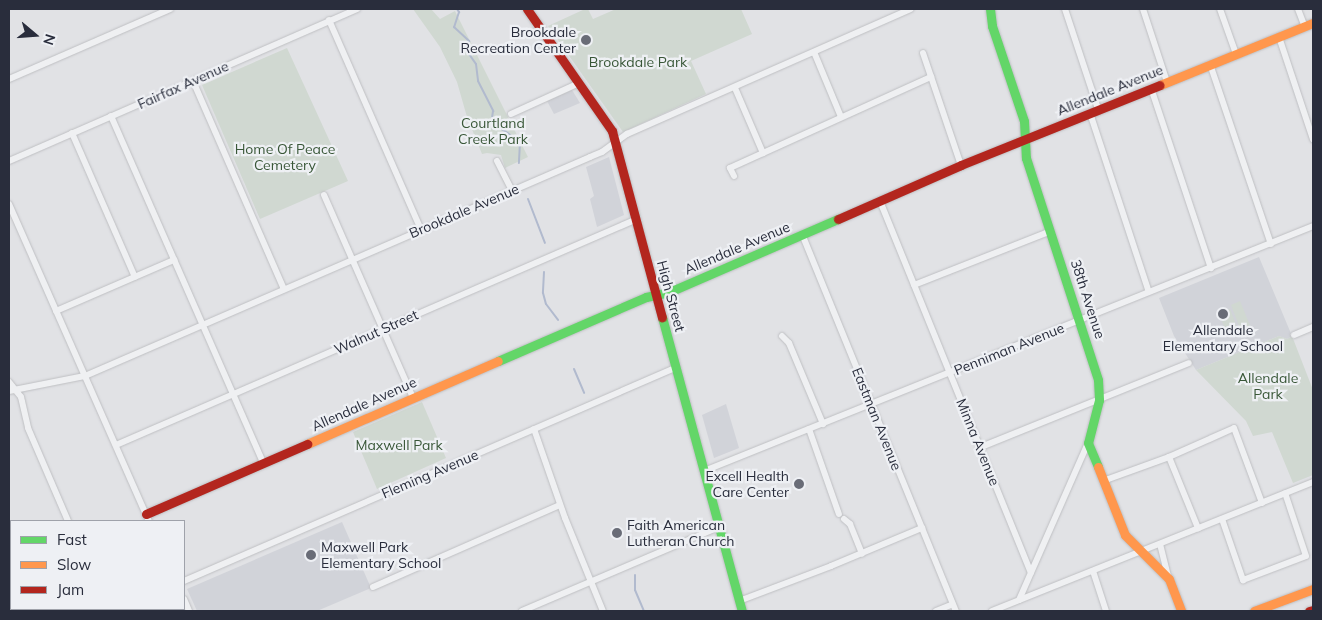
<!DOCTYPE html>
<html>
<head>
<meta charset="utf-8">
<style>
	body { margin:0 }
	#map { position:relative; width:1322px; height:620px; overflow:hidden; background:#e1e2e5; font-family:Mulish,sans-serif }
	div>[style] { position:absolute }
	.built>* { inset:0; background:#d1d3d9 }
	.green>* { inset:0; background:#d0d8d1 }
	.stream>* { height:2px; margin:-1px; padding:0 1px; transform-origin:1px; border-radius:1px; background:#b1bace }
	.roads { filter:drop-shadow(0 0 1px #bebfc2) drop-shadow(0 0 1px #bebfc2) }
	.street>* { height:6px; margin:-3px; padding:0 3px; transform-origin:3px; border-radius:3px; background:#eff0f2 }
	.fast>* { height:9px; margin:-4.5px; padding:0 4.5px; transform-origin:4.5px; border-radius:4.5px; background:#63d668 }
	.slow>* { height:9px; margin:-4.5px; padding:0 4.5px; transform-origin:4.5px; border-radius:4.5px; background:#ff974d }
	.jam>* { height:9px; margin:-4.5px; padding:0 4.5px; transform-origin:4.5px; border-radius:4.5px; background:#b3261e }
	.dots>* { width:14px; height:14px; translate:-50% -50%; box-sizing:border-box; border:2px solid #eef0f4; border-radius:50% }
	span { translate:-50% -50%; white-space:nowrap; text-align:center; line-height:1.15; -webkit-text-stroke:4.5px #eef0f4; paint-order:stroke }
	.poi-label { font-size:14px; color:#292d3c }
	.right { translate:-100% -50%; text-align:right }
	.left { translate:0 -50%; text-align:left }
	.park-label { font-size:14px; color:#395738 }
	.street-label { font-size:14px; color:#292d3c }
	.frame { position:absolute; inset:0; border:10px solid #292d3c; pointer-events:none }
	.legend { position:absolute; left:10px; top:520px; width:175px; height:90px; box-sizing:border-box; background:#eef0f4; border:1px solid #9fa2aa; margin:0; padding:6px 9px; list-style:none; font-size:15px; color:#292d3c }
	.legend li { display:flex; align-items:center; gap:10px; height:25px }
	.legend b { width:25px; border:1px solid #9fa2aa }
	.north { position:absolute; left:10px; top:10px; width:50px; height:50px; -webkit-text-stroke:4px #eef0f4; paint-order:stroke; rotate:108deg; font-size:14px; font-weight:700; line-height:20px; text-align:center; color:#292d3c }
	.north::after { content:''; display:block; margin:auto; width:18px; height:22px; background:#292d3c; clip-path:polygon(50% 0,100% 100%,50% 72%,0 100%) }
</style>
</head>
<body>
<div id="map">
	<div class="built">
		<div style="clip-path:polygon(572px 90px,580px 103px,554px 114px,547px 101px)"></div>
		<div style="clip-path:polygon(609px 157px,624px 215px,597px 227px,590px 199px,594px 196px,586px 167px)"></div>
		<div style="clip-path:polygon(1259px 257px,1292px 336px,1287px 339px,1279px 336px,1196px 370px,1174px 336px,1159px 298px)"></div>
		<div style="clip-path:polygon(726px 404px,739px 448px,714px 458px,702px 415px)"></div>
		<div style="clip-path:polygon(342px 522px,371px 588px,317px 611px,197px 611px,187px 589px)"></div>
	</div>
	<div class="green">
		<div style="clip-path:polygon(413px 9px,431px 9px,440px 19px,455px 11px,528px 157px,505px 168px,501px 155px,487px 153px,482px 154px,467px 117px,457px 82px,440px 47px)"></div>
		<div style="clip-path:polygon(585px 9px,588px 9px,593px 19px,616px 9px,741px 9px,752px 34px,691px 61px,706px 94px,623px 132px,548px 26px)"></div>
		<div style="clip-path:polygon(287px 48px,348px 181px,260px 219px,202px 85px)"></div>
		<div style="clip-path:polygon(1240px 301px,1251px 328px,1241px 331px,1231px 305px)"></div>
		<div style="clip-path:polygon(1230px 309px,1237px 327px,1226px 331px,1219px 314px)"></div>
		<div style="clip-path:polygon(1279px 336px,1287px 339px,1292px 336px,1313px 390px,1313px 475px,1293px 483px,1272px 432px,1253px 436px,1246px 421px,1196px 370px)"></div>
		<div style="clip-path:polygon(422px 402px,446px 458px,377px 489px,353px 432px)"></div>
	</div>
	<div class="stream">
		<div style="left:457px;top:9px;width:4px;rotate:56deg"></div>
		<div style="left:459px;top:12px;width:16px;rotate:108deg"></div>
		<div style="left:454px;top:27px;width:21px;rotate:43deg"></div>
		<div style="left:469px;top:41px;width:13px;rotate:90deg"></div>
		<div style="left:469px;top:54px;width:12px;rotate:55deg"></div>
		<div style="left:476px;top:64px;width:17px;rotate:83deg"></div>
		<div style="left:478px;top:81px;width:34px;rotate:63deg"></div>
		<div style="left:493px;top:111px;width:7px;rotate:98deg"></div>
		<div style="left:492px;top:118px;width:8px;rotate:60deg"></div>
		<div style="left:496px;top:125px;width:29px;rotate:35deg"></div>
		<div style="left:520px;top:142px;width:21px;rotate:93deg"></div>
		<div style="left:528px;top:199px;width:47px;rotate:68.9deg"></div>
		<div style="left:544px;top:272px;width:21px;rotate:93deg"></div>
		<div style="left:543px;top:293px;width:11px;rotate:75deg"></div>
		<div style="left:546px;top:304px;width:20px;rotate:53deg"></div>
		<div style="left:574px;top:369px;width:26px;rotate:67deg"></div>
		<div style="left:635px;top:575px;width:15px;rotate:90deg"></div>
		<div style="left:635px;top:590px;width:23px;rotate:67deg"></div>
	</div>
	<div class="roads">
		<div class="street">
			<div style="left:1065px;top:9px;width:105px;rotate:71.7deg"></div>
			<div style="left:1143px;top:9px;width:77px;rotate:71.8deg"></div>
			<div style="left:1220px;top:9px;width:48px;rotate:70.4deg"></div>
			<div style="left:1298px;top:9px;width:19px;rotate:69deg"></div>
			<div style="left:329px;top:20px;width:229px;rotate:66.3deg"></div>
			<div style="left:1279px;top:37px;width:108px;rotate:71.6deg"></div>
			<div style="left:814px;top:52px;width:70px;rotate:67.4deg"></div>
			<div style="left:923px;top:53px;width:118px;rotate:71.3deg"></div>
			<div style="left:1210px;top:64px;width:190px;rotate:71.3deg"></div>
			<div style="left:9px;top:79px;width:176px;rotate:-23.5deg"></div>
			<div style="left:193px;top:81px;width:227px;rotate:66.4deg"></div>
			<div style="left:735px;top:88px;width:71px;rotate:66.7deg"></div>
			<div style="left:1151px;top:88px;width:190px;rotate:71.6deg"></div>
			<div style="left:1090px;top:113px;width:188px;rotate:71.8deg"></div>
			<div style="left:511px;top:114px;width:75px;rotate:-24.5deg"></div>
			<div style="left:111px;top:116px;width:379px;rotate:66.3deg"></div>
			<div style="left:72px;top:133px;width:157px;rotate:66.4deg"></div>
			<div style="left:9px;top:161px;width:380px;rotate:-23.6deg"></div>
			<div style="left:497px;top:161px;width:34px;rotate:63deg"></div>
			<div style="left:734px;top:176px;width:9px;rotate:-117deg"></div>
			<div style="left:730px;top:168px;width:221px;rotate:-24.4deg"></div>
			<div style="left:324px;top:195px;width:222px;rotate:66.3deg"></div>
			<div style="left:880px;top:201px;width:401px;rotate:67.9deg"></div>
			<div style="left:9px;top:204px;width:347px;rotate:66.2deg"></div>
			<div style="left:802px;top:234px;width:407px;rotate:67.8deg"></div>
			<div style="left:914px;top:285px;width:147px;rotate:-21.5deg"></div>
			<div style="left:56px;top:311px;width:129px;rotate:-23.4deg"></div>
			<div style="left:1294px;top:335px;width:21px;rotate:-23deg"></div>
			<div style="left:782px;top:336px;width:10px;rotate:45deg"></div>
			<div style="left:789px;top:343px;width:88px;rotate:67.2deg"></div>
			<div style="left:9px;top:382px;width:19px;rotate:51deg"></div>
			<div style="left:21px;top:397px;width:32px;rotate:77deg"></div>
			<div style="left:28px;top:428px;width:101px;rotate:66.7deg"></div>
			<div style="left:9px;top:391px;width:77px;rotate:-11.2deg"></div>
			<div style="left:85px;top:376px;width:550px;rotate:-23.44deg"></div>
			<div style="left:590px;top:157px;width:13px;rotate:-23deg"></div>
			<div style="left:602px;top:152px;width:31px;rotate:-36deg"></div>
			<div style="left:627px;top:134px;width:310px;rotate:-23.8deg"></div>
			<div style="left:534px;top:429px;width:94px;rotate:70.8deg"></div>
			<div style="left:565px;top:518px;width:100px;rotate:67.8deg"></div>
			<div style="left:809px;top:429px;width:90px;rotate:70.6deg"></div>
			<div style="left:116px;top:445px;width:568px;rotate:-23.45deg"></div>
			<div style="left:981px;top:447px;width:224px;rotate:-22deg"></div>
			<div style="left:1169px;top:457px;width:77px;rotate:67.8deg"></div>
			<div style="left:704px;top:471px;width:656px;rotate:-21.91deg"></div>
			<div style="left:1103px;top:481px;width:70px;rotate:-20deg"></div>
			<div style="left:1169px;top:457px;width:71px;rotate:-24deg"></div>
			<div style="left:1234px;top:428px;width:80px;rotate:69.5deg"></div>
			<div style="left:844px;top:519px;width:8px;rotate:40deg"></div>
			<div style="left:850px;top:524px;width:32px;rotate:68deg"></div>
			<div style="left:1222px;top:519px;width:65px;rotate:71deg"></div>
			<div style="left:1243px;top:580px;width:67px;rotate:-20.9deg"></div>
			<div style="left:1306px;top:556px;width:66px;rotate:-108.4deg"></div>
			<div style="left:1160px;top:544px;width:36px;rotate:76deg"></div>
			<div style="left:9px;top:558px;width:4px;rotate:63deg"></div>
			<div style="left:1093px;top:571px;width:42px;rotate:72deg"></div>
			<div style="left:184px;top:581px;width:537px;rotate:-23.46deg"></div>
			<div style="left:373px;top:587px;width:204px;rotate:-23.7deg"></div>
			<div style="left:184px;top:599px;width:13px;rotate:67deg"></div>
			<div style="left:1019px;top:600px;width:171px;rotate:-66.3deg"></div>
			<div style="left:739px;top:601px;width:98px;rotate:-20.8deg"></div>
			<div style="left:831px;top:566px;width:99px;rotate:-22.7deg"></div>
			<div style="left:30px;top:609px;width:2px;rotate:63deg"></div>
			<div style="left:102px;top:609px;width:2px;rotate:63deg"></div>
			<div style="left:133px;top:611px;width:4px;rotate:-34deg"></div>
			<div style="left:522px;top:611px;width:214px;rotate:-23.1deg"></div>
			<div style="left:936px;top:611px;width:18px;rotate:-22deg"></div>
			<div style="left:992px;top:611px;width:346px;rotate:-21.9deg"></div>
		</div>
		<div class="fast">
			<div style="left:990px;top:9px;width:17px;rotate:83deg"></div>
			<div style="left:992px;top:26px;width:100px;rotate:71.4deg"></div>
			<div style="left:1024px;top:121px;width:37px;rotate:87deg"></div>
			<div style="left:1026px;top:158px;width:233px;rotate:72deg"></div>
			<div style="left:1098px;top:380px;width:20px;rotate:87deg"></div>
			<div style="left:1099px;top:400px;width:44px;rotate:104.3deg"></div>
			<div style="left:1088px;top:443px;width:26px;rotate:67deg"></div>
			<div style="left:662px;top:317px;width:305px;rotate:74.8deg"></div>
			<div style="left:498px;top:361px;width:161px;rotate:-23.4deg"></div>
			<div style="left:646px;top:297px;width:24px;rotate:-12deg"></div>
			<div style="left:669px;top:292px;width:184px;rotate:-23.4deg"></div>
		</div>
		<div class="slow">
			<div style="left:1160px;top:85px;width:165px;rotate:-22.1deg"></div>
			<div style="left:307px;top:444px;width:208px;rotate:-23.5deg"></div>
			<div style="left:1098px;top:467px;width:73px;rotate:68.3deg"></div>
			<div style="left:1125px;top:535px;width:62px;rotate:45deg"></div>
			<div style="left:1169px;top:579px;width:34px;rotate:69deg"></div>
			<div style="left:1254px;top:611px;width:63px;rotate:-20.4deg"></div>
		</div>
		<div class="jam">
			<div style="left:527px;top:9px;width:149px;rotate:55.1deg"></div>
			<div style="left:612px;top:131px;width:193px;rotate:75deg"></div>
			<div style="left:838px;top:219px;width:134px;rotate:-23.7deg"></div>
			<div style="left:961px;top:165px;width:214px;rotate:-21.9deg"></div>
			<div style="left:146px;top:514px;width:176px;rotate:-23.5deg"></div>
			<div style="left:1309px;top:611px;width:4px;rotate:-14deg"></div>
		</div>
	</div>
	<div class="dots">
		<div style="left:586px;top:40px;background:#696c77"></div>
		<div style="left:1223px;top:314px;background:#696c77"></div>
		<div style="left:799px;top:484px;background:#696c77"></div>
		<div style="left:617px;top:533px;background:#696c77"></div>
		<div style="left:311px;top:555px;background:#696c77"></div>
	</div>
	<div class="poi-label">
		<span class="right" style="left:576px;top:40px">Brookdale<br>Recreation Center</span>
		<span style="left:1223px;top:338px">Allendale<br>Elementary School</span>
		<span class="right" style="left:789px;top:484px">Excell Health<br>Care Center</span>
		<span class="left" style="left:627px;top:533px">Faith American<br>Lutheran Church</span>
		<span class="left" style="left:321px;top:555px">Maxwell Park<br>Elementary School</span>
	</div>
	<div class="park-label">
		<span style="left:638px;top:62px">Brookdale Park</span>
		<span style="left:493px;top:131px">Courtland<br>Creek Park</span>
		<span style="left:285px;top:157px">Home Of Peace<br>Cemetery</span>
		<span style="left:1268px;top:386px">Allendale<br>Park</span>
		<span style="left:399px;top:445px">Maxwell Park</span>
	</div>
	<div class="street-label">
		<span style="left:183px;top:85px;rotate:-24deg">Fairfax Avenue</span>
		<span style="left:1110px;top:90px;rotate:-22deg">Allendale Avenue</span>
		<span style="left:464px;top:211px;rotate:-23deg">Brookdale Avenue</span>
		<span style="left:737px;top:248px;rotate:-23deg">Allendale Avenue</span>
		<span style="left:671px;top:296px;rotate:75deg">High Street</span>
		<span style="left:1088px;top:299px;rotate:72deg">38th Avenue</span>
		<span style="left:376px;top:332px;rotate:-24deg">Walnut Street</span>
		<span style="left:1009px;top:349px;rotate:-22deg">Penniman Avenue</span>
		<span style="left:364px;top:404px;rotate:-24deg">Allendale Avenue</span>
		<span style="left:877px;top:419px;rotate:68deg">Eastman Avenue</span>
		<span style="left:978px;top:442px;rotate:68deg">Minna Avenue</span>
		<span style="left:430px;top:474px;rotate:-23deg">Fleming Avenue</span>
	</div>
	<div class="frame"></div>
	<ul class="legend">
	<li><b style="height:6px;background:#63d668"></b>Fast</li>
	<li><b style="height:6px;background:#ff974d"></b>Slow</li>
	<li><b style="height:6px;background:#b3261e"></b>Jam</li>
	</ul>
	<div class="north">N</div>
</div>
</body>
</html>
